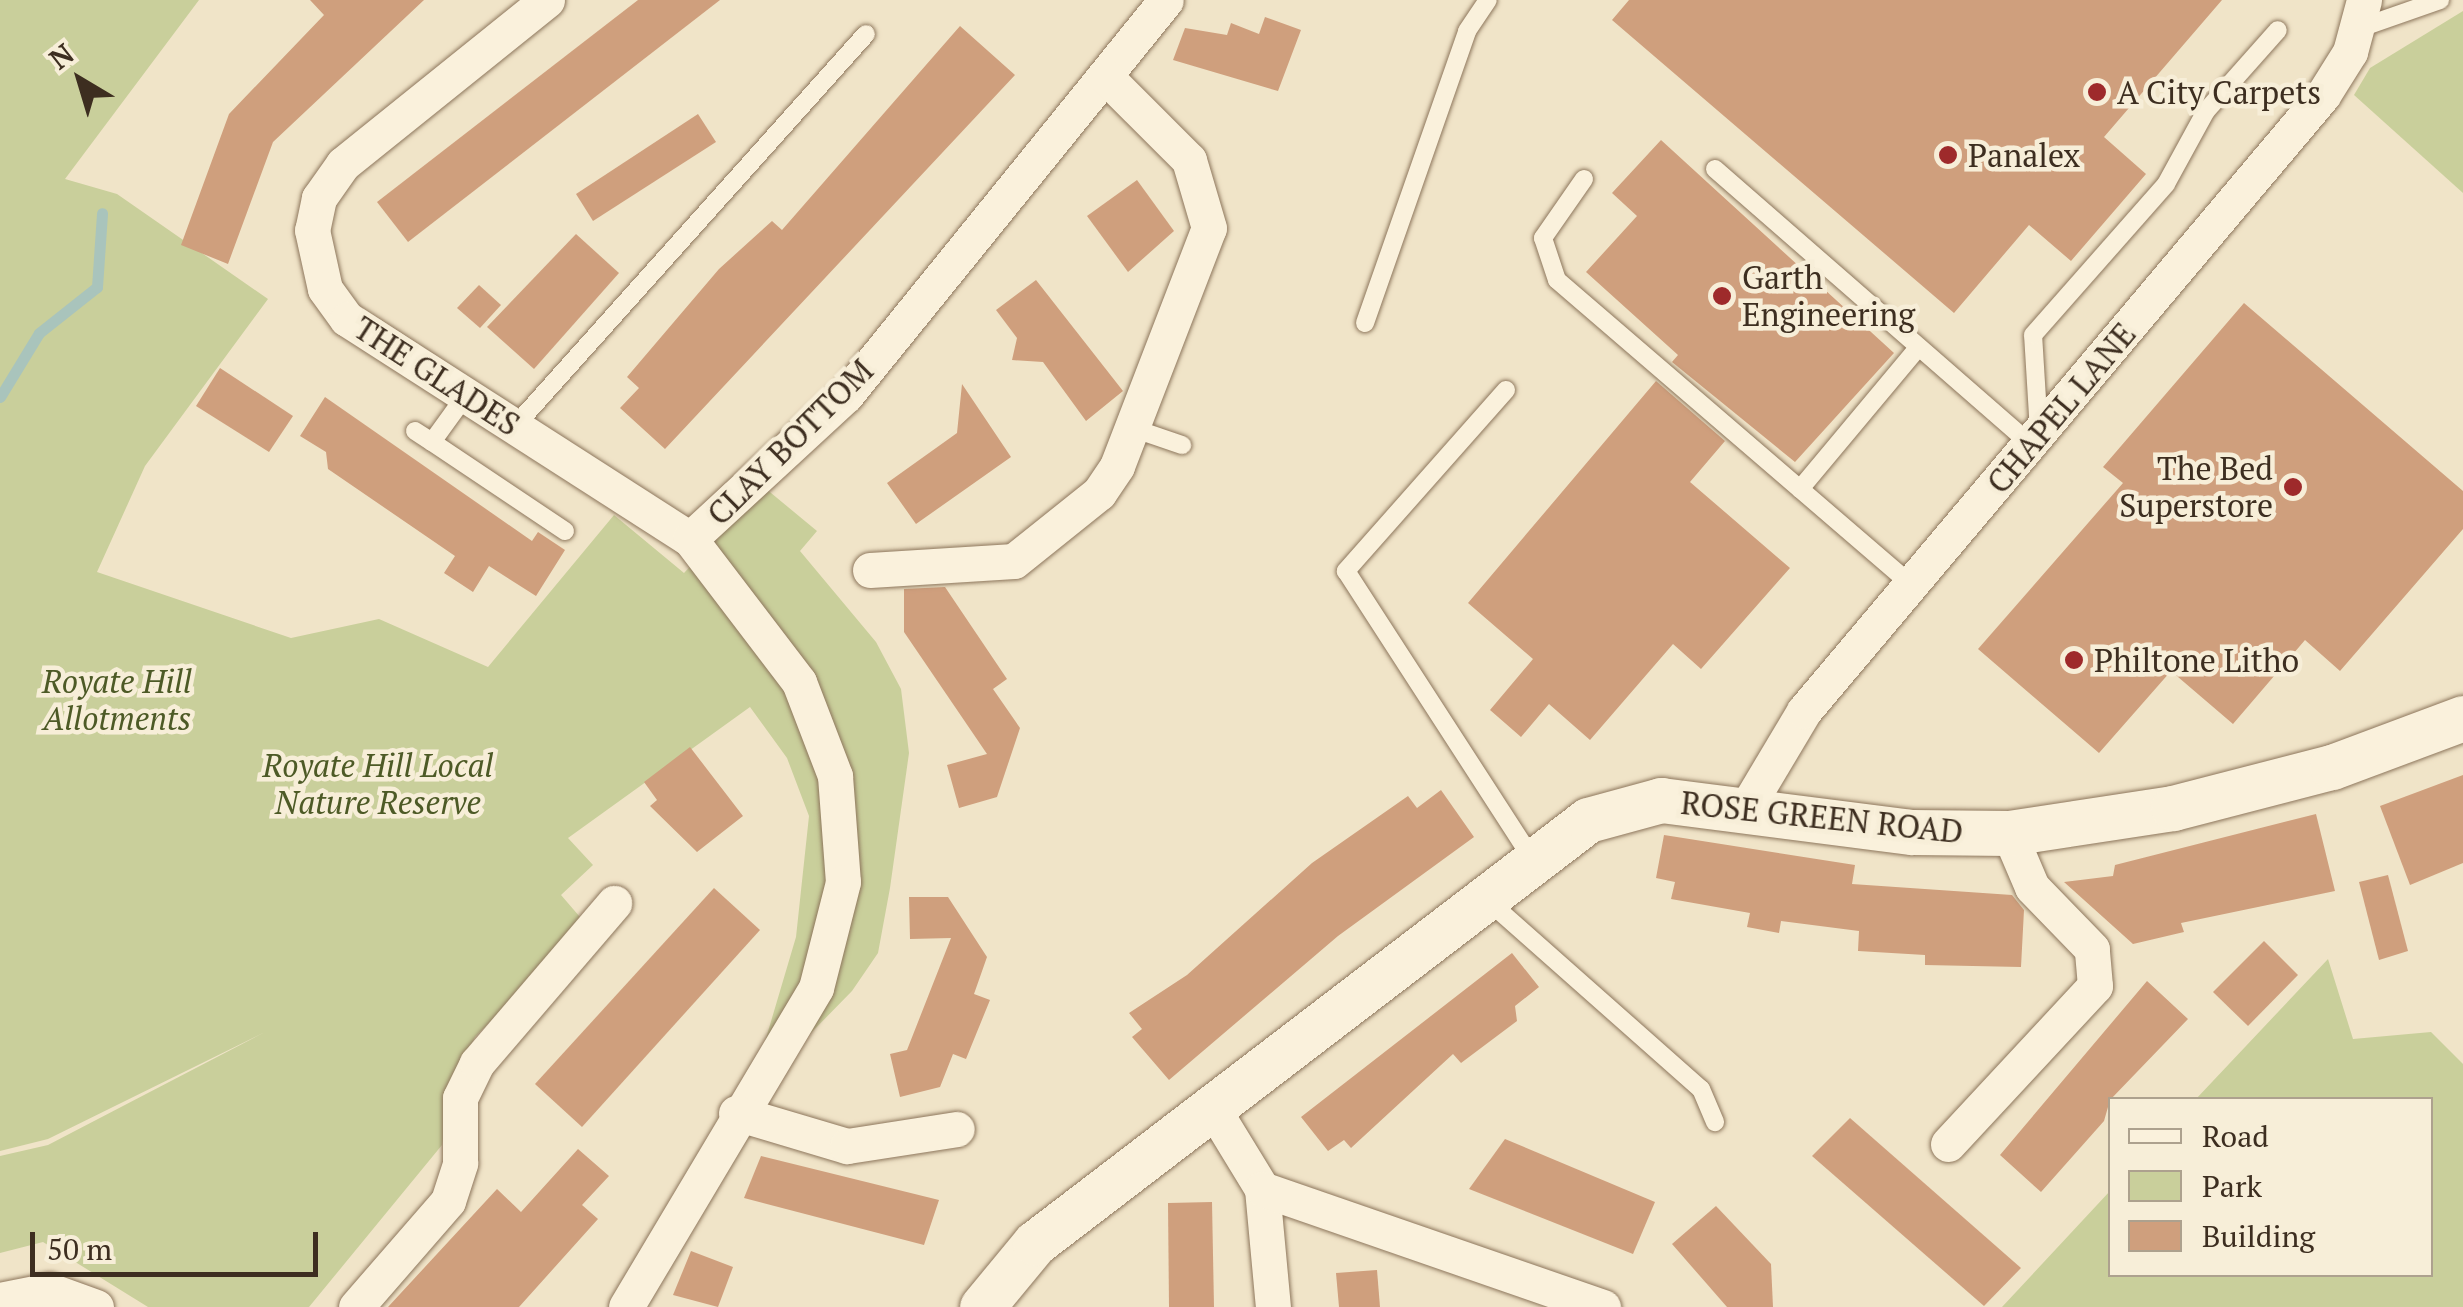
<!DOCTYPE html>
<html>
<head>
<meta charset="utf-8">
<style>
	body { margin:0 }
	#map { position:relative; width:2463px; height:1307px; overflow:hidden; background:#f0e4c8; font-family:"PT Serif",serif }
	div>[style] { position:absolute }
	.green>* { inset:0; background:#c9cf9b }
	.stream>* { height:11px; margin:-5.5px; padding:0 5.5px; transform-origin:5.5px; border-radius:5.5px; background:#a9c4bc }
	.building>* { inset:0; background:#cf9f7d }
	.roads { filter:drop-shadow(0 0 2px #8d765c) drop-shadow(0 0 2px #8d765c) }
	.service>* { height:18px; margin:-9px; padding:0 9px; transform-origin:9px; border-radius:9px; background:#faf1dc }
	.minor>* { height:35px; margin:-17.5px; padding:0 17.5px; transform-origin:17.5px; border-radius:17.5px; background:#faf1dc }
	.tertiary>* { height:45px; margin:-22.5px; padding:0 22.5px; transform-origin:22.5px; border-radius:22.5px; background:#faf1dc }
	.dots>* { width:28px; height:28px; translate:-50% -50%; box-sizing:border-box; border:5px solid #f7eed8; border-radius:50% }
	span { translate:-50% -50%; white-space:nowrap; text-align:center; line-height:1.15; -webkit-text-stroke:9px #f7eed8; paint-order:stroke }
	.poi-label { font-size:32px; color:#3d2e20 }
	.left { translate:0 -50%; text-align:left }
	.right { translate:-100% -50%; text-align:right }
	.street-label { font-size:32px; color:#3d2e20 }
	.park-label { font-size:32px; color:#4d5a26; font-style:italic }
	.legend { position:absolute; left:2108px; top:1097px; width:325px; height:180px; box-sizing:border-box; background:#f7eed8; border:2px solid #ada18e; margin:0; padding:12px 18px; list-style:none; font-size:30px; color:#3d2e20 }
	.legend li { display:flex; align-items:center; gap:20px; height:50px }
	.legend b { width:50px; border:2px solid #ada18e }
	.north { position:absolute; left:30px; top:30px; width:100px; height:100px; -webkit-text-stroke:8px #f7eed8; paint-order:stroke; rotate:322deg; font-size:28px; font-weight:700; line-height:40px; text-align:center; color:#3d2e20 }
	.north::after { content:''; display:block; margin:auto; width:35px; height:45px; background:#3d2e20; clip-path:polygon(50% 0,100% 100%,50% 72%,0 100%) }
	.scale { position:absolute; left:30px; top:1232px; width:288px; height:45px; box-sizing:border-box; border:5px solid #3d2e20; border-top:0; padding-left:12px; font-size:30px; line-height:35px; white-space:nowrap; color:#3d2e20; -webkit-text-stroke:8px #f7eed8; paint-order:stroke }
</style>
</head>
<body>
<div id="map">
	<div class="green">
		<div style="clip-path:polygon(0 0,199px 0,65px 179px,117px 194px,268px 299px,145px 466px,97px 572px,291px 638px,379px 619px,488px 667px,614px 515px,684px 573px,765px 488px,817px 531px,800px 551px,876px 642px,901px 689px,909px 753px,890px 888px,878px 953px,852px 991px,807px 1037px,764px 1045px,796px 937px,809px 816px,787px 758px,750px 707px,568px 838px,593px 865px,561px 895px,586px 924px,475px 1037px,451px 1087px,442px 1145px,309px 1307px,148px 1307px,43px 1242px,0 1253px,0 1156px,48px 1145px,265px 1032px,48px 1139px,0 1151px)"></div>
		<div style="clip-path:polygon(2463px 11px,2463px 193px,2354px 95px,2370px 68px)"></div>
		<div style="clip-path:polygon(2328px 959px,2353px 1039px,2431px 1032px,2463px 1064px,2463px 1307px,2002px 1307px,2110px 1191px,2110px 1274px,2430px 1274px,2430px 1100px,2196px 1099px)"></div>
	</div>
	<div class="stream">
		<div style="left:0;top:397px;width:75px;rotate:-58.6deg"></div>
		<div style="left:39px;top:333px;width:74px;rotate:-38.4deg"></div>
		<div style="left:97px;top:287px;width:74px;rotate:-86.1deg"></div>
	</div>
	<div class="building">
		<div style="clip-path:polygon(310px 0,424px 0,273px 142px,228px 264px,181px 245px,229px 114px,324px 15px)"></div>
		<div style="clip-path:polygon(638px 0,720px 0,408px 242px,377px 202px)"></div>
		<div style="clip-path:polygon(1629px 0,2222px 0,2104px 137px,2146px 174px,2071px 261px,2029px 225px,1954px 313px,1612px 20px)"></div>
		<div style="clip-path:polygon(1265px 17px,1301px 30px,1278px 91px,1173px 60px,1185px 28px,1227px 35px,1231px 23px,1259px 34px)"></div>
		<div style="clip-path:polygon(960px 26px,1015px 75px,665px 449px,620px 408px,639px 388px,627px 377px,719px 269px,772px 221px,782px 230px)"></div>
		<div style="clip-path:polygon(698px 114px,716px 142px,593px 221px,576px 194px)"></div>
		<div style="clip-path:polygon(1661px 140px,1894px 353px,1795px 462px,1672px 362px,1678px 355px,1586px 272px,1637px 216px,1612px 193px)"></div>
		<div style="clip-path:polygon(1137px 180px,1174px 231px,1128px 272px,1087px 216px)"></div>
		<div style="clip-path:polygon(576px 234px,619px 273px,534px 369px,487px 327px)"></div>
		<div style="clip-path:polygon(1036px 280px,1123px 391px,1086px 421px,1043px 362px,1012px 360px,1017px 338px,996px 310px)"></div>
		<div style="clip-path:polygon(479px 285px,501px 305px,480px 328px,457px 308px)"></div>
		<div style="clip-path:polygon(2244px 303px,2463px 491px,2463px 529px,2340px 671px,2305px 640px,2233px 724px,2171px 671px,2099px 753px,1978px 649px,2123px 483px,2103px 467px)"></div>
		<div style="clip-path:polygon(220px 368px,293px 416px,269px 452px,196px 406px)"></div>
		<div style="clip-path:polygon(1656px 381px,1725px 441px,1690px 482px,1790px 568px,1701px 669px,1673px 644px,1590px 740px,1549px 704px,1521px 737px,1490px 710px,1533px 659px,1468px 603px)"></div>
		<div style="clip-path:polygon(962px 384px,1011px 457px,916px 524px,887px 483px,957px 433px)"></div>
		<div style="clip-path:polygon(325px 397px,532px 541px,538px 532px,565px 550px,536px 596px,489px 566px,473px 592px,444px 573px,455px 556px,328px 469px,326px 452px,300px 436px)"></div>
		<div style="clip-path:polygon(945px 587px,1007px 679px,993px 689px,1020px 728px,997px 797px,959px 808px,947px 765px,987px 754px,904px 632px,904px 589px)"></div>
		<div style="clip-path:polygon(690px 747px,743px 816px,697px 852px,650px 806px,657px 800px,644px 782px)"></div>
		<div style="clip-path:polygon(2463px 775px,2463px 863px,2410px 885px,2380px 806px)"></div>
		<div style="clip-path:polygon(1441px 790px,1474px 837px,1338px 936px,1169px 1080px,1132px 1037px,1142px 1029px,1129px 1013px,1187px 975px,1312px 863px,1408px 796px,1417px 808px)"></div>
		<div style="clip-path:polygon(2316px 814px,2335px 891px,2181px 923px,2184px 932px,2133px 944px,2064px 882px,2113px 876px,2115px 865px)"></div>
		<div style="clip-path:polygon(1664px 835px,1855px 865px,1852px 884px,2012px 895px,2024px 910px,2021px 967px,1925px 965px,1925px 955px,1858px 951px,1859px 931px,1781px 921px,1779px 933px,1747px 927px,1750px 913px,1671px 899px,1675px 882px,1656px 878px)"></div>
		<div style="clip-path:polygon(2388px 875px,2408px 951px,2379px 960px,2359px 882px)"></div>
		<div style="clip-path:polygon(714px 888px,760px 930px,582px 1127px,535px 1084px)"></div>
		<div style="clip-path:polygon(909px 897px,948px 897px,987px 957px,974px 994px,990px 1000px,966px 1059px,953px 1054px,940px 1087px,900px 1097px,890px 1054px,907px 1050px,951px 938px,910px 939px)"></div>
		<div style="clip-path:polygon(2264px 941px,2298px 975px,2248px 1026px,2213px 992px)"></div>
		<div style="clip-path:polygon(1512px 953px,1539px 987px,1515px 1006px,1517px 1021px,1461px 1063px,1453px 1054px,1351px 1148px,1344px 1140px,1328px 1151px,1301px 1117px)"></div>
		<div style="clip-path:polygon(2147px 981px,2188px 1019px,2110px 1100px,2104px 1121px,2041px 1192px,2000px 1155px)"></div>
		<div style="clip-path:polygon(1850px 1118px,2021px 1268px,1984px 1306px,1812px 1156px)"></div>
		<div style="clip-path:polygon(1505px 1139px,1655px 1202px,1633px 1254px,1469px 1189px)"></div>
		<div style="clip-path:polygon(578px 1149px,609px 1176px,582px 1205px,598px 1219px,519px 1307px,388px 1307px,497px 1189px,521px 1212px)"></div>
		<div style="clip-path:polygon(761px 1156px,939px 1200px,924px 1245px,744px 1198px)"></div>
		<div style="clip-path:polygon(1212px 1202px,1214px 1307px,1169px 1307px,1168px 1203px)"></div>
		<div style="clip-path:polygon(1716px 1206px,1771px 1264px,1773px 1307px,1727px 1307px,1672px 1244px)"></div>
		<div style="clip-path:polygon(691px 1251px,733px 1267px,718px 1307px,673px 1295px)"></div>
		<div style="clip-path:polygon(1377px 1270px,1380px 1307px,1339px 1307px,1336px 1273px)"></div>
	</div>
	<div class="roads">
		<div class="service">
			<div style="left:2360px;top:28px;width:85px;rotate:-19.3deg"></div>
			<div style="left:1715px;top:169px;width:418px;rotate:41.1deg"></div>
			<div style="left:1584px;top:179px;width:72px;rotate:124.8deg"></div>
			<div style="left:1543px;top:238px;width:44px;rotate:71.6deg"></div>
			<div style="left:1557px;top:280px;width:467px;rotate:40.7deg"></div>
			<div style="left:1365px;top:323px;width:309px;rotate:-70.7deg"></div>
			<div style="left:1467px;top:31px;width:37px;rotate:-56deg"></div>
			<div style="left:1506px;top:390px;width:242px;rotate:131.5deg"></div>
			<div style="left:1346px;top:571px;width:342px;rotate:57.1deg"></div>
			<div style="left:466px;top:395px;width:58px;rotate:125.9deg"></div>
			<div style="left:432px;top:442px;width:160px;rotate:33.8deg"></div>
			<div style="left:515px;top:426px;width:526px;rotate:-48.16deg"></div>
			<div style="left:1132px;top:428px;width:53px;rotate:18.8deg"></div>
			<div style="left:415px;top:431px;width:20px;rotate:33deg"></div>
			<div style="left:2039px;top:432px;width:97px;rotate:-93.5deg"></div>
			<div style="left:2033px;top:335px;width:201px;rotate:-48.6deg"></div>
			<div style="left:2166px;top:184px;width:83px;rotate:-61.3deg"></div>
			<div style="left:2206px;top:111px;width:108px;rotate:-48.4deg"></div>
			<div style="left:1800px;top:489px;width:184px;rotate:-50.1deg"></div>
			<div style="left:1486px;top:899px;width:287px;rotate:41.5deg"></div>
			<div style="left:1701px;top:1089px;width:36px;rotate:67deg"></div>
		</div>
		<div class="minor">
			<div style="left:547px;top:0;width:262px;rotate:141.2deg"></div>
			<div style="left:343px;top:164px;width:42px;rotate:125.2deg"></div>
			<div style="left:319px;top:198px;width:33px;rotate:102deg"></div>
			<div style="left:312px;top:230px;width:60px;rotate:77.6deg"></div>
			<div style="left:325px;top:289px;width:37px;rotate:54deg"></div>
			<div style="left:347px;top:319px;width:407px;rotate:32.7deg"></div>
			<div style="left:690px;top:539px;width:180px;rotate:52.7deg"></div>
			<div style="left:799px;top:682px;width:101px;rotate:69deg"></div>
			<div style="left:835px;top:776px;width:106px;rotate:85.7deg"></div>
			<div style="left:843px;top:882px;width:109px;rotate:104.3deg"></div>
			<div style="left:816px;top:988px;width:371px;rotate:120.8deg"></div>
			<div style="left:690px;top:539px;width:212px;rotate:-42.7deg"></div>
			<div style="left:846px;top:395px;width:508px;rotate:-50.99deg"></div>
			<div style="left:870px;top:570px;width:144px;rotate:-3.6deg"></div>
			<div style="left:1014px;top:561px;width:109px;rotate:-38.7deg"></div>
			<div style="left:1099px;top:493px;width:32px;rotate:-56deg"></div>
			<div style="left:1117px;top:466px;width:255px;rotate:-68.9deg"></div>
			<div style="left:1209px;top:228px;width:71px;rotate:-106.4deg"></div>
			<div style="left:1189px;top:160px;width:119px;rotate:-135deg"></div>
			<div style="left:1745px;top:810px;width:115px;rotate:-59.2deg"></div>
			<div style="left:1804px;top:711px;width:805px;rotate:-49.88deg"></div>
			<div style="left:2323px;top:95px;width:51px;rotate:-57.9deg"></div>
			<div style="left:2350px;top:52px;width:54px;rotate:-74.9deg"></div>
			<div style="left:1212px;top:1107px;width:96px;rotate:58.6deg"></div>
			<div style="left:1262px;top:1189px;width:119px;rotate:84.7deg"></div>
			<div style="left:736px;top:1113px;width:116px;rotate:16.6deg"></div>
			<div style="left:847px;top:1146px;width:111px;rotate:-8.8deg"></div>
			<div style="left:1948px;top:1144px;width:216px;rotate:-47.1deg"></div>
			<div style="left:2095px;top:986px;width:37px;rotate:-95deg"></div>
			<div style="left:2092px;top:949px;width:86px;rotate:-134.1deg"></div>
			<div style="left:2032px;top:887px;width:59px;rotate:-113.1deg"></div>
			<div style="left:1262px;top:1189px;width:361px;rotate:19.1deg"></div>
			<div style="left:0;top:1300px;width:50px;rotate:-11.5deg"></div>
			<div style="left:49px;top:1290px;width:50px;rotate:19.9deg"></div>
			<div style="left:356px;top:1307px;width:140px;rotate:-49deg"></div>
			<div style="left:448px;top:1201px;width:40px;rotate:-72deg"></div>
			<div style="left:460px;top:1163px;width:65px;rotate:-90deg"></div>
			<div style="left:460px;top:1098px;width:39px;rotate:-64deg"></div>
			<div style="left:477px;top:1063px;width:211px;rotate:-49.4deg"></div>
		</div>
		<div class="tertiary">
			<div style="left:982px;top:1307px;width:83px;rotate:-50.4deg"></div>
			<div style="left:1035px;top:1243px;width:696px;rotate:-37.41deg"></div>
			<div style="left:1588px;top:820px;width:76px;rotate:-15.3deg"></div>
			<div style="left:1661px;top:800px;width:253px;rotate:7.3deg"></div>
			<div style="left:1912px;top:832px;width:97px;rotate:0.6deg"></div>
			<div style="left:2009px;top:833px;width:166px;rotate:-8.7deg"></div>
			<div style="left:2173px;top:808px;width:164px;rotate:-14.5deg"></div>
			<div style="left:2332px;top:767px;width:140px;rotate:-20.5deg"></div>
		</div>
	</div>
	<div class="dots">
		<div style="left:2097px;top:92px;background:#9e2a2b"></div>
		<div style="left:1948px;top:155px;background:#9e2a2b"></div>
		<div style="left:1722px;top:296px;background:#9e2a2b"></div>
		<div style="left:2293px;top:487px;background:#9e2a2b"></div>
		<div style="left:2074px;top:660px;background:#9e2a2b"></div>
	</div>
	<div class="poi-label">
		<span class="left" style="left:2117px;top:92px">A City Carpets</span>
		<span class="left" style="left:1968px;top:155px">Panalex</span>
		<span class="left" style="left:1742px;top:296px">Garth<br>Engineering</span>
		<span class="right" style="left:2273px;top:487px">The Bed<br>Superstore</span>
		<span class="left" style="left:2094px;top:660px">Philtone Litho</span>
	</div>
	<div class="street-label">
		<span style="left:437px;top:376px;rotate:33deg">THE GLADES</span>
		<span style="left:2061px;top:408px;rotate:-50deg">CHAPEL LANE</span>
		<span style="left:790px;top:442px;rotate:-45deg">CLAY BOTTOM</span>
		<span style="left:1822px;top:817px;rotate:6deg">ROSE GREEN ROAD</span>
	</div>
	<div class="park-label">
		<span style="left:117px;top:700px">Royate Hill<br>Allotments</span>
		<span style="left:378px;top:784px">Royate Hill Local<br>Nature Reserve</span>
	</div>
	<ul class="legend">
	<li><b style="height:12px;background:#faf1dc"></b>Road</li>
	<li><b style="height:28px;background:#c9cf9b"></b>Park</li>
	<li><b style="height:28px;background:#cf9f7d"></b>Building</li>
	</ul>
	<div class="north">N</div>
	<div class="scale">50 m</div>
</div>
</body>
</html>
